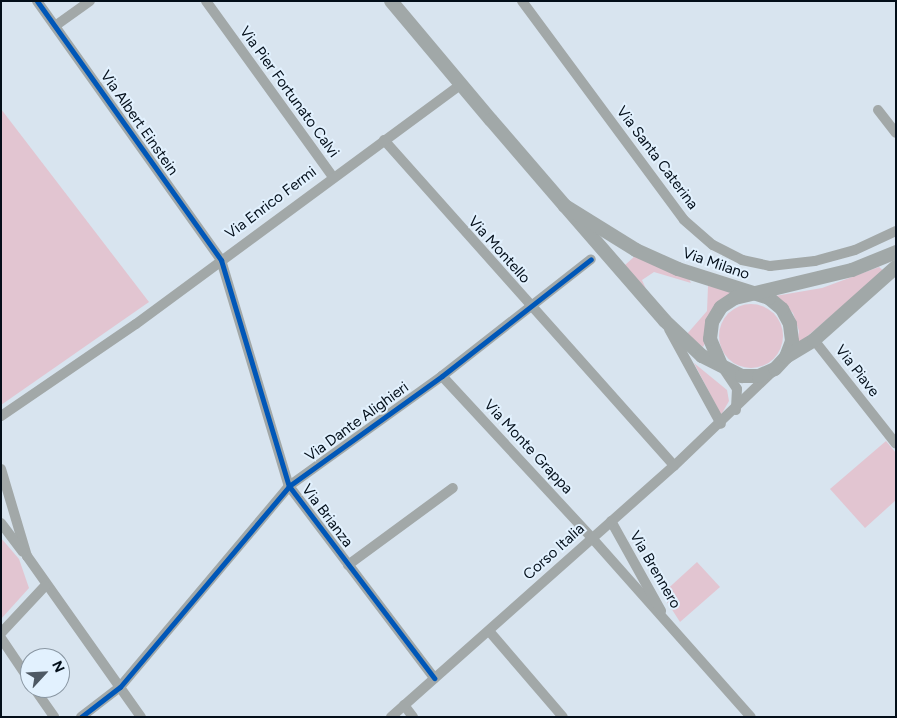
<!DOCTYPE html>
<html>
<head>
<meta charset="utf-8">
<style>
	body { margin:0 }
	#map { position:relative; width:897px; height:718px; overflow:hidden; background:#d8e4ef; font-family:Figtree,sans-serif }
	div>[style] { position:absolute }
	.green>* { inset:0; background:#e2c5d1 }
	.round { border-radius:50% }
	.street>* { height:10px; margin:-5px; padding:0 5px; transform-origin:5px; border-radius:5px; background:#a2a8a8 }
	.secondary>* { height:14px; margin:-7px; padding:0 7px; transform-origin:7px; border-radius:7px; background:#a1a8a8 }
	.cycleway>* { height:5px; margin:-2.5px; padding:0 2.5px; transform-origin:2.5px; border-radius:2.5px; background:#0057b8 }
	span { translate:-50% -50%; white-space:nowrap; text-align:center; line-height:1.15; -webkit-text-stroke:4px #e2f1fe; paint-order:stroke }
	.street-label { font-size:15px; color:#030e19 }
	.frame { position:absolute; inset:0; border:2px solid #030e19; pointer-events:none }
	.north { position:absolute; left:20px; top:648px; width:50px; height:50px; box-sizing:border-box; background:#e2f1fe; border:1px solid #8996a2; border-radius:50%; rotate:65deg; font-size:14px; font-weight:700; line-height:20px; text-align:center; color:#030e19 }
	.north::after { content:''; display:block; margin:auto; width:18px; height:22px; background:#4e5964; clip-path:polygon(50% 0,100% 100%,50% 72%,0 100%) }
</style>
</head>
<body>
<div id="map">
	<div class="green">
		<div style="clip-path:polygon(1px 109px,149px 302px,1px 405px)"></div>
		<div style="clip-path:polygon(635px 256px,689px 279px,691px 283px,654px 272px,642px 280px,646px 289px,625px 265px)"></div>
		<div style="clip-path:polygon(879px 267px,884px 271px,797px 345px,799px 331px,793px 313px,775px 296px,822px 288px)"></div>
		<div style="clip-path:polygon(708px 286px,728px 289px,732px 293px,703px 347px,687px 334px,707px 311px)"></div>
		<div class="round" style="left:719px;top:304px;width:64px;height:64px"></div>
		<div style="clip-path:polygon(694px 363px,727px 390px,729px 401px,721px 415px)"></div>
		<div style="clip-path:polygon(886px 441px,896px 453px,896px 500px,865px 528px,830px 489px)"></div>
		<div style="clip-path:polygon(1px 538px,19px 559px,29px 588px,1px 619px)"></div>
		<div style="clip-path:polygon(697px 562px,720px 587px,680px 622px,662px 594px)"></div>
	</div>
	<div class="street">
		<div style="left:37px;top:1px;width:318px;rotate:54.6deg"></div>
		<div style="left:221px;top:260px;width:236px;rotate:73.3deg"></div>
		<div style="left:289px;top:486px;width:241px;rotate:52.9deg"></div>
		<div style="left:206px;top:1px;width:216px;rotate:54.2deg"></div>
		<div style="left:522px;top:1px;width:272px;rotate:53.5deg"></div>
		<div style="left:684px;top:220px;width:38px;rotate:41deg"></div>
		<div style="left:713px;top:245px;width:33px;rotate:27deg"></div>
		<div style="left:742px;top:260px;width:29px;rotate:12deg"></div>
		<div style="left:770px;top:266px;width:45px;rotate:-6.3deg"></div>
		<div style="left:815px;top:261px;width:41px;rotate:-15.4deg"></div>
		<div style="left:855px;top:250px;width:45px;rotate:-24.9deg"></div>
		<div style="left:55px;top:26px;width:43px;rotate:-35.5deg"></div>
		<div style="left:878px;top:110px;width:29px;rotate:52deg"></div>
		<div style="left:384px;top:140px;width:436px;rotate:48.3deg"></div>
		<div style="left:669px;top:329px;width:108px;rotate:61.3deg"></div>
		<div style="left:814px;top:340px;width:132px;rotate:51.7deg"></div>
		<div style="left:723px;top:368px;width:25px;rotate:56deg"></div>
		<div style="left:737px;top:389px;width:21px;rotate:93deg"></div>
		<div style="left:442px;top:376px;width:221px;rotate:47.2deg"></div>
		<div style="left:592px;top:538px;width:239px;rotate:48.4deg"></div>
		<div style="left:1px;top:416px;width:163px;rotate:-34.3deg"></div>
		<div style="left:136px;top:324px;width:404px;rotate:-36.4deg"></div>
		<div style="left:1px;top:469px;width:91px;rotate:73.4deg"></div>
		<div style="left:27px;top:556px;width:197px;rotate:54.7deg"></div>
		<div style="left:611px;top:521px;width:103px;rotate:60.9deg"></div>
		<div style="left:1px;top:523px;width:36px;rotate:53deg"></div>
		<div style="left:348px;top:565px;width:130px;rotate:-36.3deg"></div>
		<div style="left:489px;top:631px;width:113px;rotate:49.3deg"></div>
		<div style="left:1px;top:633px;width:64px;rotate:-46.9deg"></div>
		<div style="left:1px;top:638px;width:52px;rotate:56deg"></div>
		<div style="left:34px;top:688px;width:35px;rotate:55deg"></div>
		<div style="left:404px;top:705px;width:15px;rotate:53deg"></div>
		<div style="left:81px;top:717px;width:49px;rotate:-37.6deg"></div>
		<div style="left:120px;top:687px;width:263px;rotate:-49.9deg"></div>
		<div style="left:289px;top:486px;width:188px;rotate:-35.7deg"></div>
		<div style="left:442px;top:376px;width:189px;rotate:-38.1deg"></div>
		<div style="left:391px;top:717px;width:378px;rotate:-41.6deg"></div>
		<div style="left:674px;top:466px;width:136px;rotate:-43.8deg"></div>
	</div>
	<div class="secondary">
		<div style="left:391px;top:1px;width:155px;rotate:50deg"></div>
		<div style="left:491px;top:120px;width:113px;rotate:49.3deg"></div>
		<div style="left:565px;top:206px;width:152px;rotate:49deg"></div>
		<div style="left:665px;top:321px;width:51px;rotate:43.4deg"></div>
		<div style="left:702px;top:356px;width:45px;rotate:26.6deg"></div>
		<div style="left:742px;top:376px;width:17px"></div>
		<div style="left:759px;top:376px;width:17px;rotate:-24deg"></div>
		<div style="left:775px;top:369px;width:16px;rotate:-47deg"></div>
		<div style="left:786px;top:357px;width:17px;rotate:-69deg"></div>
		<div style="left:792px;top:341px;width:17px;rotate:-97deg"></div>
		<div style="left:790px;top:324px;width:17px;rotate:-118deg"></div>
		<div style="left:782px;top:309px;width:17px;rotate:-140deg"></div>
		<div style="left:769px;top:298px;width:96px;rotate:-162.3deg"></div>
		<div style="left:678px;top:269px;width:46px;rotate:-155.7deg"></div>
		<div style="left:636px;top:250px;width:84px;rotate:-148.2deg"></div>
		<div style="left:786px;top:357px;width:33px;rotate:-31deg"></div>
		<div style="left:814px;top:340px;width:110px;rotate:-41.7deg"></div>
		<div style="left:721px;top:365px;width:28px;rotate:-113deg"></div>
		<div style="left:710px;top:339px;width:17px;rotate:-83deg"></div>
		<div style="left:712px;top:322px;width:17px;rotate:-59deg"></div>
		<div style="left:721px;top:307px;width:17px;rotate:-33deg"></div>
		<div style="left:735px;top:298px;width:120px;rotate:-13.5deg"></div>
		<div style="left:852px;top:270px;width:48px;rotate:-22.2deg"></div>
	</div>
	<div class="cycleway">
		<div style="left:37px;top:1px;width:318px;rotate:54.6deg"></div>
		<div style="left:221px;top:260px;width:236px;rotate:73.3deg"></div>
		<div style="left:289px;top:486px;width:241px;rotate:52.9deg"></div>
		<div style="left:81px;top:717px;width:49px;rotate:-37.6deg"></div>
		<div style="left:120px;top:687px;width:263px;rotate:-49.9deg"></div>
		<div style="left:289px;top:486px;width:188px;rotate:-35.7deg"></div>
		<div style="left:442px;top:376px;width:189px;rotate:-38.1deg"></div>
	</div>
	<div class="street-label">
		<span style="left:289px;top:92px;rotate:54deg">Via Pier Fortunato Calvi</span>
		<span style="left:139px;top:123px;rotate:55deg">Via Albert Einstein</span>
		<span style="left:657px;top:158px;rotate:53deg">Via Santa Caterina</span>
		<span style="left:271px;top:203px;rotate:-37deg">Via Enrico Fermi</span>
		<span style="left:499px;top:250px;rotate:48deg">Via Montello</span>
		<span style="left:716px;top:264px;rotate:19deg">Via Milano</span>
		<span style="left:857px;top:371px;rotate:52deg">Via Piave</span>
		<span style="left:357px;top:422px;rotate:-36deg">Via Dante Alighieri</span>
		<span style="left:528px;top:447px;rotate:47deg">Via Monte Grappa</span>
		<span style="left:327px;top:516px;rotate:53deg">Via Brianza</span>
		<span style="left:554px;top:552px;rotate:-42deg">Corso Italia</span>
		<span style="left:655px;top:570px;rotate:60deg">Via Brennero</span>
	</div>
	<div class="frame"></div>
	<div class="north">N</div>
</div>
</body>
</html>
